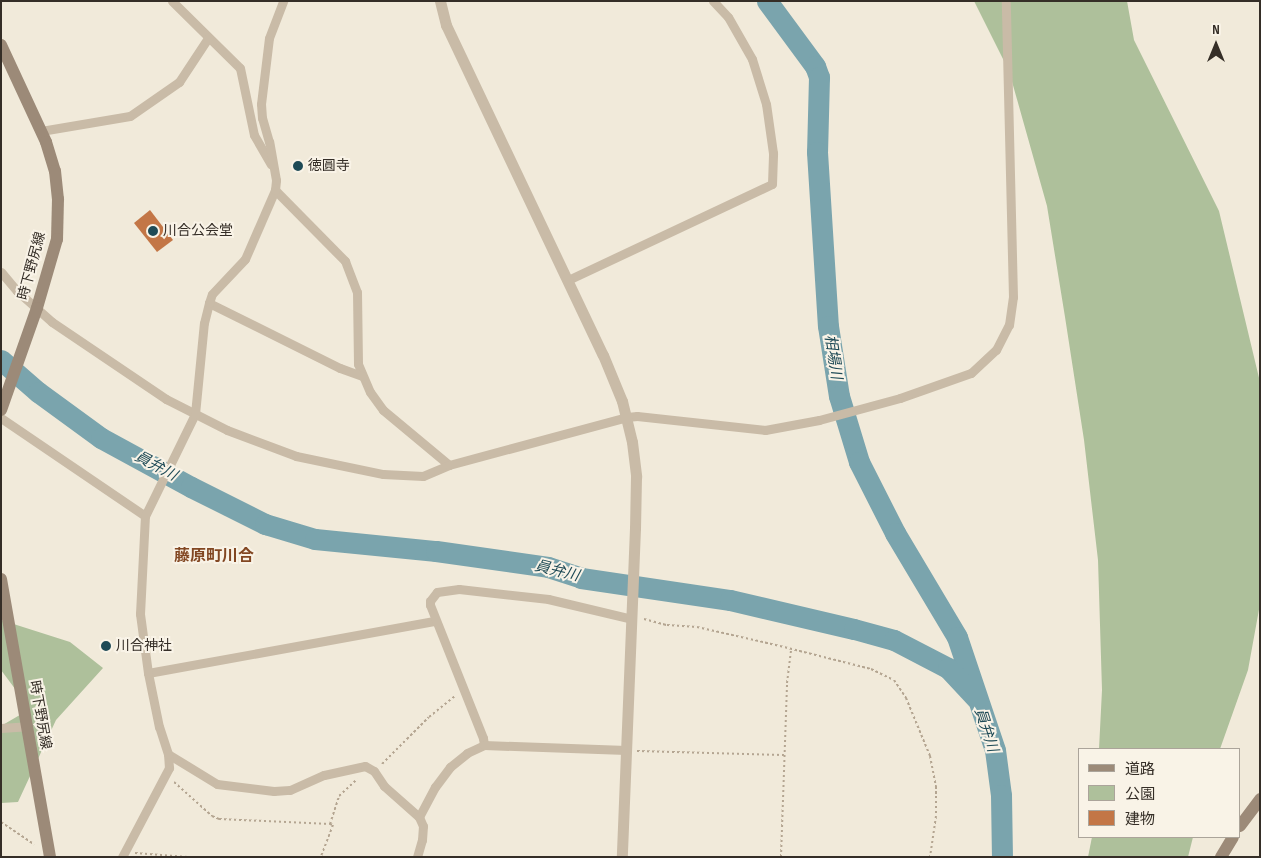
<!DOCTYPE html>
<html>
<head>
<meta charset="utf-8">
<style>
	body { margin:0 }
	#map { position:relative; width:1261px; height:858px; overflow:hidden; background:#f1eada; font-family:"Sofia Sans Condensed","Noto Sans JP",sans-serif }
	div>[style] { position:absolute }
	.green>* { inset:0; background:#aec09b }
	.river>* { height:21px; margin:-10.5px; padding:0 10.5px; transform-origin:10.5px; border-radius:10.5px; background:#7aa4ad }
	.building>* { inset:0; background:#c37646 }
	.path>* { height:2px; margin-top:-1px; transform-origin:0; background:repeating-linear-gradient(90deg,#b4a591 0 2.5px,transparent 0 5px) }
	.minor>* { height:9px; margin:-4.5px; padding:0 4.5px; transform-origin:4.5px; border-radius:4.5px; background:#c9bba7 }
	.tertiary>* { height:11px; margin:-5.5px; padding:0 5.5px; transform-origin:5.5px; border-radius:5.5px; background:#c9bba7 }
	.secondary>* { height:12px; margin:-6px; padding:0 6px; transform-origin:6px; border-radius:6px; background:#9c8a78 }
	.dots>* { width:14px; height:14px; translate:-50% -50%; box-sizing:border-box; border:2px solid #f9f3e7; border-radius:50% }
	span { translate:-50% -50%; white-space:nowrap; text-align:center; line-height:1.15; -webkit-text-stroke:4px #f9f3e7; paint-order:stroke }
	.poi-label { font-size:14px; color:#352e27 }
	.left { translate:0 -50%; text-align:left }
	.street-label { font-size:14px; color:#352e27 }
	.water-label { font-size:15px; color:#1e4a56; font-style:italic }
	.quarter-label { font-size:16px; color:#824722; font-weight:700 }
	.frame { position:absolute; inset:0; border:2px solid #352e27; pointer-events:none }
	.legend { position:absolute; left:1078px; top:748px; width:162px; height:90px; box-sizing:border-box; background:#f9f3e7; border:1px solid #aba49a; margin:0; padding:6px 9px; list-style:none; font-size:15px; color:#352e27 }
	.legend li { display:flex; align-items:center; gap:10px; height:25px }
	.legend b { width:25px; border:1px solid #aba49a }
	.north { position:absolute; left:1191px; top:20px; width:50px; height:50px; -webkit-text-stroke:4px #f9f3e7; paint-order:stroke; rotate:0deg; font-size:14px; font-weight:700; line-height:20px; text-align:center; color:#352e27 }
	.north::after { content:''; display:block; margin:auto; width:18px; height:22px; background:#352e27; clip-path:polygon(50% 0,100% 100%,50% 72%,0 100%) }
</style>
</head>
<body>
<div id="map">
	<div class="green">
		<div style="clip-path:polygon(974px 1px,1127px 1px,1134px 40px,1219px 211px,1260px 382px,1260px 604px,1248px 670px,1220px 749px,1099px 749px,1102px 690px,1098px 560px,1084px 440px,1065px 317px,1047px 206px,1009px 71px)"></div>
		<div style="clip-path:polygon(1px 620px,70px 642px,103px 668px,56px 720px,18px 802px,1px 803px,1px 726px,30px 709px,1px 670px)"></div>
		<div style="clip-path:polygon(1092px 837px,1193px 837px,1188px 857px,1088px 857px)"></div>
	</div>
	<div class="river">
		<div style="left:767px;top:1px;width:81px;rotate:53.6deg"></div>
		<div style="left:815px;top:66px;width:12px;rotate:70deg"></div>
		<div style="left:819px;top:77px;width:75px;rotate:91.5deg"></div>
		<div style="left:817px;top:152px;width:174px;rotate:86.4deg"></div>
		<div style="left:828px;top:326px;width:71px;rotate:81.1deg"></div>
		<div style="left:839px;top:396px;width:69px;rotate:73.1deg"></div>
		<div style="left:859px;top:462px;width:80px;rotate:63.1deg"></div>
		<div style="left:895px;top:533px;width:121px;rotate:59.2deg"></div>
		<div style="left:957px;top:637px;width:119px;rotate:71.4deg"></div>
		<div style="left:995px;top:750px;width:45px;rotate:82.4deg"></div>
		<div style="left:1001px;top:795px;width:62px;rotate:89.1deg"></div>
		<div style="left:1px;top:360px;width:49px;rotate:40.9deg"></div>
		<div style="left:38px;top:392px;width:78px;rotate:36.1deg"></div>
		<div style="left:101px;top:438px;width:102px;rotate:28.6deg"></div>
		<div style="left:191px;top:487px;width:83px;rotate:26.6deg"></div>
		<div style="left:265px;top:524px;width:52px;rotate:16.7deg"></div>
		<div style="left:315px;top:539px;width:122px;rotate:5.7deg"></div>
		<div style="left:436px;top:551px;width:113px;rotate:8.1deg"></div>
		<div style="left:548px;top:567px;width:35px;rotate:18deg"></div>
		<div style="left:581px;top:578px;width:151px;rotate:8.4deg"></div>
		<div style="left:730px;top:600px;width:127px;rotate:13.2deg"></div>
		<div style="left:854px;top:629px;width:41px;rotate:15.4deg"></div>
		<div style="left:894px;top:640px;width:61px;rotate:27.4deg"></div>
		<div style="left:948px;top:668px;width:41px;rotate:47deg"></div>
	</div>
	<div class="building">
		<div style="clip-path:polygon(150px 210px,173px 240px,157px 252px,134px 223px)"></div>
	</div>
	<div class="path">
		<div style="left:644px;top:619px;width:24px;rotate:15deg"></div>
		<div style="left:667px;top:625px;width:30px;rotate:4deg"></div>
		<div style="left:697px;top:627px;width:85px;rotate:12.9deg"></div>
		<div style="left:780px;top:646px;width:94px;rotate:14.2deg"></div>
		<div style="left:871px;top:669px;width:25px;rotate:26deg"></div>
		<div style="left:894px;top:680px;width:22px;rotate:56deg"></div>
		<div style="left:906px;top:698px;width:63px;rotate:67.5deg"></div>
		<div style="left:930px;top:756px;width:31px;rotate:79deg"></div>
		<div style="left:936px;top:786px;width:30px;rotate:90deg"></div>
		<div style="left:936px;top:816px;width:41px;rotate:98.3deg"></div>
		<div style="left:637px;top:751px;width:147px;rotate:1.6deg"></div>
		<div style="left:382px;top:764px;width:66px;rotate:-45deg"></div>
		<div style="left:429px;top:717px;width:33px;rotate:-39deg"></div>
		<div style="left:174px;top:782px;width:51px;rotate:41.8deg"></div>
		<div style="left:212px;top:816px;width:8px;rotate:23deg"></div>
		<div style="left:219px;top:819px;width:111px;rotate:2.6deg"></div>
		<div style="left:330px;top:824px;width:3px;rotate:18deg"></div>
		<div style="left:333px;top:825px;width:34px;rotate:111deg"></div>
		<div style="left:1px;top:822px;width:40px;rotate:34deg"></div>
		<div style="left:330px;top:824px;width:29px;rotate:-72deg"></div>
		<div style="left:339px;top:796px;width:25px;rotate:-43deg"></div>
		<div style="left:135px;top:853px;width:53px;rotate:4.3deg"></div>
		<div style="left:781px;top:857px;width:174px;rotate:-88deg"></div>
		<div style="left:787px;top:683px;width:34px;rotate:-83deg"></div>
	</div>
	<div class="minor">
		<div style="left:172px;top:1px;width:95px;rotate:44.6deg"></div>
		<div style="left:240px;top:68px;width:68px;rotate:78.2deg"></div>
		<div style="left:254px;top:135px;width:34px;rotate:60deg"></div>
		<div style="left:41px;top:131px;width:90px;rotate:-9.6deg"></div>
		<div style="left:130px;top:116px;width:60px;rotate:-34.8deg"></div>
		<div style="left:179px;top:82px;width:53px;rotate:-56.6deg"></div>
		<div style="left:275px;top:190px;width:100px;rotate:45.4deg"></div>
		<div style="left:345px;top:261px;width:33px;rotate:69deg"></div>
		<div style="left:357px;top:292px;width:72px;rotate:89.2deg"></div>
		<div style="left:358px;top:364px;width:30px;rotate:67deg"></div>
		<div style="left:370px;top:392px;width:22px;rotate:54deg"></div>
		<div style="left:383px;top:410px;width:86px;rotate:39.8deg"></div>
		<div style="left:1px;top:272px;width:25px;rotate:50deg"></div>
		<div style="left:17px;top:291px;width:47px;rotate:41.5deg"></div>
		<div style="left:52px;top:322px;width:138px;rotate:34deg"></div>
		<div style="left:166px;top:399px;width:68px;rotate:26.9deg"></div>
		<div style="left:227px;top:430px;width:74px;rotate:20.6deg"></div>
		<div style="left:296px;top:456px;width:89px;rotate:11.7deg"></div>
		<div style="left:383px;top:474px;width:40px;rotate:2.9deg"></div>
		<div style="left:423px;top:476px;width:28px;rotate:-23deg"></div>
		<div style="left:449px;top:465px;width:184px;rotate:-15.1deg"></div>
		<div style="left:627px;top:417px;width:10px;rotate:-6deg"></div>
		<div style="left:637px;top:416px;width:129px;rotate:6.2deg"></div>
		<div style="left:765px;top:430px;width:55px;rotate:-10.5deg"></div>
		<div style="left:819px;top:420px;width:84px;rotate:-15.2deg"></div>
		<div style="left:900px;top:398px;width:75px;rotate:-19.4deg"></div>
		<div style="left:971px;top:373px;width:34px;rotate:-43deg"></div>
		<div style="left:996px;top:350px;width:28px;rotate:-63deg"></div>
		<div style="left:1009px;top:325px;width:28px;rotate:-82deg"></div>
		<div style="left:1013px;top:297px;width:296px;rotate:-91.4deg"></div>
		<div style="left:568px;top:280px;width:225px;rotate:-25.2deg"></div>
		<div style="left:772px;top:184px;width:31px;rotate:-88deg"></div>
		<div style="left:773px;top:153px;width:49px;rotate:-98.1deg"></div>
		<div style="left:766px;top:104px;width:47px;rotate:-107.3deg"></div>
		<div style="left:752px;top:59px;width:48px;rotate:-119.7deg"></div>
		<div style="left:728px;top:17px;width:22px;rotate:-133deg"></div>
		<div style="left:209px;top:303px;width:146px;rotate:26.4deg"></div>
		<div style="left:340px;top:368px;width:23px;rotate:20deg"></div>
		<div style="left:1px;top:418px;width:174px;rotate:34.2deg"></div>
		<div style="left:148px;top:673px;width:292px;rotate:-10.3deg"></div>
		<div style="left:1px;top:728px;width:26px;rotate:-4deg"></div>
		<div style="left:484px;top:745px;width:7px;rotate:-98deg"></div>
		<div style="left:483px;top:738px;width:143px;rotate:-111.7deg"></div>
		<div style="left:430px;top:605px;width:4px;rotate:-90deg"></div>
		<div style="left:430px;top:601px;width:11px;rotate:-52deg"></div>
		<div style="left:437px;top:592px;width:22px;rotate:-8deg"></div>
		<div style="left:459px;top:589px;width:90px;rotate:6.4deg"></div>
		<div style="left:548px;top:599px;width:86px;rotate:13.4deg"></div>
		<div style="left:168px;top:754px;width:57px;rotate:31.5deg"></div>
		<div style="left:217px;top:784px;width:57px;rotate:7deg"></div>
		<div style="left:274px;top:791px;width:16px;rotate:-4deg"></div>
		<div style="left:290px;top:790px;width:37px;rotate:-24deg"></div>
		<div style="left:324px;top:775px;width:42px;rotate:-12.4deg"></div>
		<div style="left:365px;top:766px;width:10px;rotate:29deg"></div>
		<div style="left:374px;top:771px;width:18px;rotate:56deg"></div>
		<div style="left:384px;top:786px;width:47px;rotate:41.5deg"></div>
		<div style="left:419px;top:817px;width:34px;rotate:-62deg"></div>
		<div style="left:435px;top:787px;width:25px;rotate:-53deg"></div>
		<div style="left:450px;top:767px;width:22px;rotate:-39deg"></div>
		<div style="left:467px;top:753px;width:19px;rotate:-25deg"></div>
		<div style="left:484px;top:745px;width:142px;rotate:2deg"></div>
		<div style="left:122px;top:857px;width:101px;rotate:-62.2deg"></div>
		<div style="left:169px;top:768px;width:14px;rotate:-94deg"></div>
		<div style="left:168px;top:754px;width:28px;rotate:-108deg"></div>
		<div style="left:159px;top:727px;width:55px;rotate:-101.5deg"></div>
		<div style="left:148px;top:673px;width:60px;rotate:-97.7deg"></div>
		<div style="left:140px;top:614px;width:98px;rotate:-87.1deg"></div>
		<div style="left:145px;top:516px;width:114px;rotate:-63.9deg"></div>
		<div style="left:195px;top:414px;width:91px;rotate:-84.4deg"></div>
		<div style="left:204px;top:323px;width:21px;rotate:-76deg"></div>
		<div style="left:209px;top:303px;width:9px;rotate:-72deg"></div>
		<div style="left:212px;top:294px;width:48px;rotate:-46.7deg"></div>
		<div style="left:245px;top:259px;width:75px;rotate:-66.5deg"></div>
		<div style="left:275px;top:190px;width:10px;rotate:-84deg"></div>
		<div style="left:276px;top:180px;width:39px;rotate:-100deg"></div>
		<div style="left:269px;top:142px;width:25px;rotate:-106deg"></div>
		<div style="left:262px;top:118px;width:14px;rotate:-94deg"></div>
		<div style="left:261px;top:104px;width:66px;rotate:-83.1deg"></div>
		<div style="left:269px;top:38px;width:40px;rotate:-69deg"></div>
		<div style="left:417px;top:857px;width:18px;rotate:-74deg"></div>
		<div style="left:422px;top:840px;width:14px;rotate:-86deg"></div>
		<div style="left:423px;top:826px;width:10px;rotate:-114deg"></div>
	</div>
	<div class="tertiary">
		<div style="left:440px;top:1px;width:25px;rotate:76deg"></div>
		<div style="left:446px;top:25px;width:365px;rotate:64.6deg"></div>
		<div style="left:603px;top:355px;width:50px;rotate:67.6deg"></div>
		<div style="left:622px;top:401px;width:42px;rotate:76.3deg"></div>
		<div style="left:632px;top:442px;width:35px;rotate:83deg"></div>
		<div style="left:636px;top:477px;width:51px;rotate:91.1deg"></div>
		<div style="left:635px;top:528px;width:329px;rotate:92.3deg"></div>
	</div>
	<div class="secondary">
		<div style="left:1px;top:45px;width:107px;rotate:65.1deg"></div>
		<div style="left:46px;top:142px;width:30px;rotate:73deg"></div>
		<div style="left:55px;top:171px;width:28px;rotate:84deg"></div>
		<div style="left:58px;top:199px;width:40px;rotate:91.4deg"></div>
		<div style="left:57px;top:239px;width:72px;rotate:106.2deg"></div>
		<div style="left:37px;top:308px;width:108px;rotate:109.4deg"></div>
		<div style="left:1px;top:579px;width:282px;rotate:80deg"></div>
		<div style="left:1240px;top:826px;width:34px;rotate:-53deg"></div>
		<div style="left:1221px;top:857px;width:23px;rotate:-59deg"></div>
	</div>
	<div class="dots">
		<div style="left:298px;top:166px;background:#1e4a56"></div>
		<div style="left:153px;top:231px;background:#1e4a56"></div>
		<div style="left:106px;top:646px;background:#1e4a56"></div>
	</div>
	<div class="poi-label">
		<span class="left" style="left:308px;top:166px">徳圓寺</span>
		<span class="left" style="left:163px;top:231px">川合公会堂</span>
		<span class="left" style="left:116px;top:646px">川合神社</span>
	</div>
	<div class="street-label">
		<span style="left:32px;top:266px;rotate:-75deg">時下野尻線</span>
		<span style="left:40px;top:715px;rotate:80deg">時下野尻線</span>
	</div>
	<div class="water-label">
		<span style="left:833px;top:357px;rotate:81deg">相場川</span>
		<span style="left:156px;top:466px;rotate:28deg">員弁川</span>
		<span style="left:557px;top:571px;rotate:14deg">員弁川</span>
		<span style="left:986px;top:730px;rotate:72deg">員弁川</span>
	</div>
	<div class="quarter-label">
		<span style="left:214px;top:557px">藤原町川合</span>
	</div>
	<div class="frame"></div>
	<ul class="legend">
	<li><b style="height:6px;background:#9c8a78"></b>道路</li>
	<li><b style="height:14px;background:#aec09b"></b>公園</li>
	<li><b style="height:14px;background:#c37646"></b>建物</li>
	</ul>
	<div class="north">N</div>
</div>
</body>
</html>
